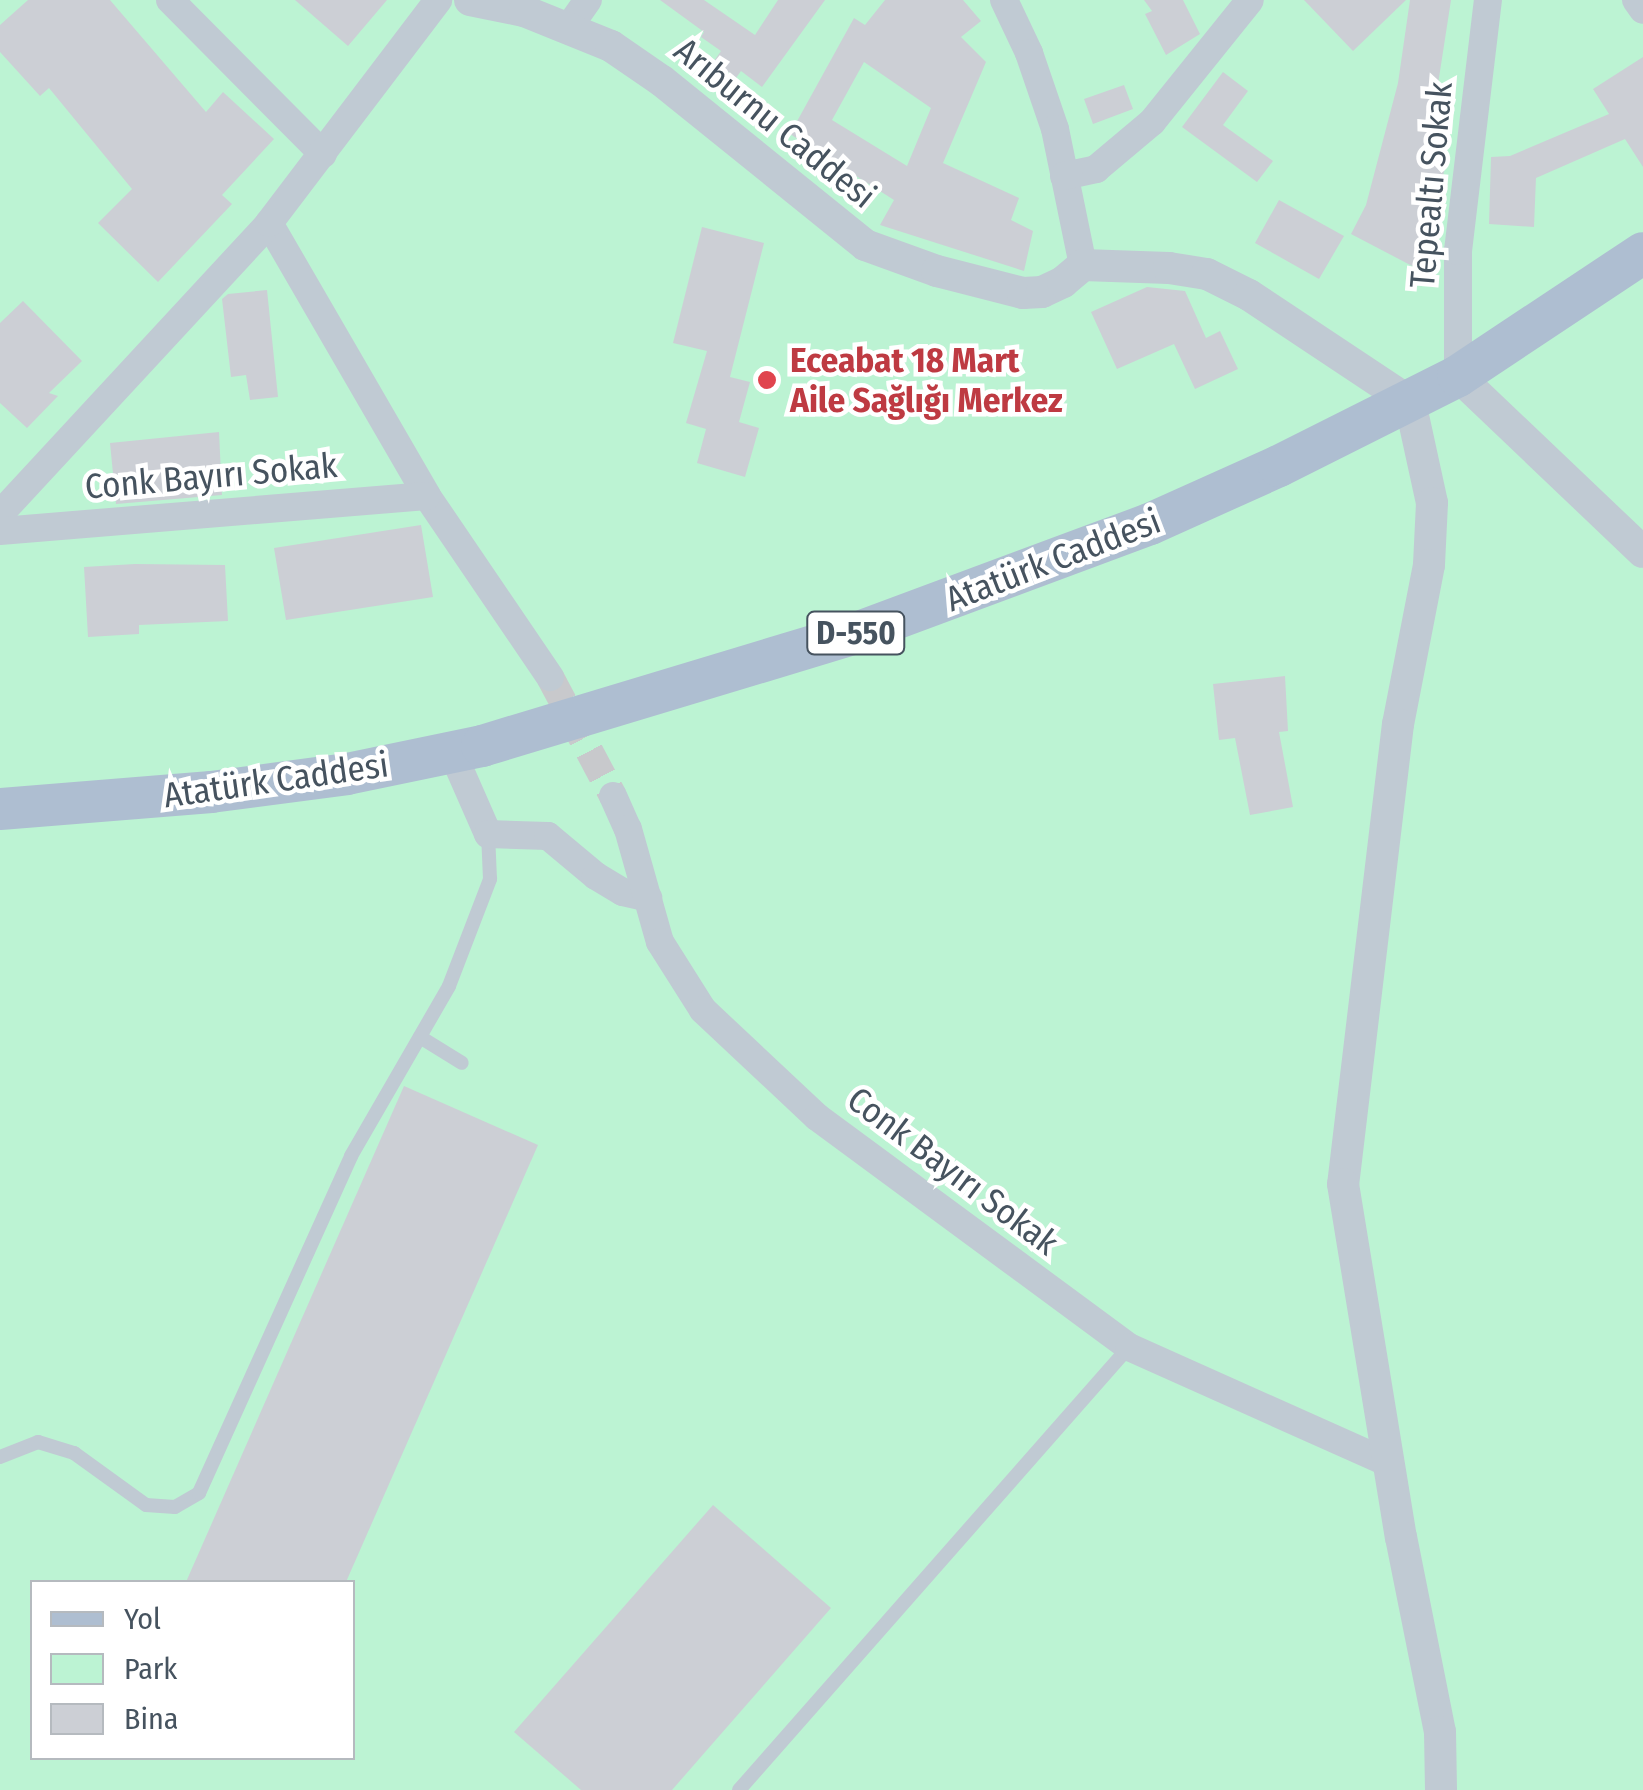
<!DOCTYPE html>
<html>
<head>
<meta charset="utf-8">
<style>
	body { margin:0 }
	#map { position:relative; width:1643px; height:1790px; overflow:hidden; background:#f3f0f0; font-family:"Fira Sans Condensed",sans-serif }
	div>[style] { position:absolute }
	.green>* { inset:0; background:#bcf3d3 }
	.building>* { inset:0; background:#cccfd5 }
	.minor-tunnel>* { height:28px; margin-top:-14px; transform-origin:0; background:repeating-linear-gradient(90deg,#c8c9cc 0 28px,transparent 0 42px) }
	.service>* { height:14px; margin:-7px; padding:0 7px; transform-origin:7px; border-radius:7px; background:#c0cad3 }
	.minor>* { height:28px; margin:-14px; padding:0 14px; transform-origin:14px; border-radius:14px; background:#c0cad3 }
	.tertiary>* { height:32px; margin:-16px; padding:0 16px; transform-origin:16px; border-radius:16px; background:#c0cad3 }
	.primary>* { height:42px; margin:-21px; padding:0 21px; transform-origin:21px; border-radius:21px; background:#aebed1 }
	.dots>* { width:28px; height:28px; translate:-50% -50%; box-sizing:border-box; border:5px solid #fff; border-radius:50% }
	span { translate:-50% -50%; white-space:nowrap; text-align:center; line-height:1.15; -webkit-text-stroke:9px #fff; paint-order:stroke }
	.shield-label span { padding:2px 8px; background:#fff; border:2px solid; border-radius:8px; -webkit-text-stroke-width:0 }
	.shield-label { font-size:32px; color:#46535f; font-weight:700 }
	.street-label { font-size:35px; color:#46535f }
	.health-label { font-size:35px; color:#be3a42; font-weight:700 }
	.left { translate:0 -50%; text-align:left }
	.legend { position:absolute; left:30px; top:1580px; width:325px; height:180px; box-sizing:border-box; background:#fff; border:2px solid #b5babf; margin:0; padding:12px 18px; list-style:none; font-size:30px; color:#46535f }
	.legend li { display:flex; align-items:center; gap:20px; height:50px }
	.legend b { width:50px; border:2px solid #b5babf }
</style>
</head>
<body>
<div id="map">
	<div class="green">
		<div style="clip-path:polygon(evenodd,0 0,1643px 0,1643px 1790px,0 1790px,0 0,32px 1582px,352px 1582px,352px 1758px,32px 1758px,32px 1582px)"></div>
	</div>
	<div class="building">
		<div style="clip-path:polygon(28px 0,110px 0,206px 112px,223px 92px,274px 139px,222px 195px,232px 204px,158px 282px,98px 223px,132px 189px,49px 88px,40px 96px,0 52px,0 25px)"></div>
		<div style="clip-path:polygon(295px 0,387px 0,348px 46px)"></div>
		<div style="clip-path:polygon(660px 0,704px 0,755px 35px,778px 0,825px 0,762px 87px,741px 71px,736px 78px,714px 61px,721px 51px,701px 37px,704px 32px)"></div>
		<div style="clip-path:polygon(evenodd,885px 0,963px 0,981px 21px,961px 37px,986px 62px,943px 163px,1019px 198px,1011px 220px,1033px 231px,1024px 271px,880px 225px,894px 200px,790px 134px,854px 18px,865px 25px,885px 0,864px 62px,931px 108px,907px 166px,832px 120px,864px 62px)"></div>
		<div style="clip-path:polygon(1144px 0,1183px 0,1200px 34px,1166px 55px,1145px 14px,1152px 11px)"></div>
		<div style="clip-path:polygon(1304px 0,1406px 0,1353px 51px)"></div>
		<div style="clip-path:polygon(1410px 0,1451px 0,1428px 149px,1448px 154px,1433px 221px,1439px 224px,1416px 268px,1351px 234px,1366px 205px,1398px 83px)"></div>
		<div style="clip-path:polygon(1643px 57px,1643px 167px,1625px 139px,1536px 178px,1534px 227px,1489px 224px,1491px 157px,1510px 156px,1609px 114px,1593px 89px)"></div>
		<div style="clip-path:polygon(1223px 72px,1248px 91px,1223px 125px,1273px 161px,1257px 182px,1182px 127px)"></div>
		<div style="clip-path:polygon(1124px 85px,1133px 109px,1093px 124px,1084px 99px)"></div>
		<div style="clip-path:polygon(1279px 200px,1344px 236px,1319px 279px,1255px 243px)"></div>
		<div style="clip-path:polygon(702px 227px,764px 243px,730px 377px,750px 382px,739px 422px,759px 428px,745px 477px,697px 463px,706px 429px,686px 423px,707px 351px,673px 343px)"></div>
		<div style="clip-path:polygon(1147px 287px,1185px 291px,1206px 338px,1220px 331px,1238px 369px,1195px 389px,1174px 344px,1117px 369px,1091px 312px)"></div>
		<div style="clip-path:polygon(267px 290px,278px 397px,250px 400px,246px 375px,231px 377px,222px 299px,228px 294px)"></div>
		<div style="clip-path:polygon(23px 301px,82px 361px,49px 393px,58px 396px,27px 428px,0 403px,0 323px)"></div>
		<div style="clip-path:polygon(219px 432px,222px 495px,116px 504px,110px 443px)"></div>
		<div style="clip-path:polygon(421px 525px,433px 597px,286px 620px,274px 548px)"></div>
		<div style="clip-path:polygon(135px 564px,225px 565px,228px 621px,139px 625px,139px 634px,88px 637px,84px 567px)"></div>
		<div style="clip-path:polygon(1285px 676px,1288px 731px,1279px 732px,1293px 807px,1250px 815px,1235px 738px,1219px 740px,1213px 684px)"></div>
		<div style="clip-path:polygon(404px 1086px,538px 1145px,346px 1582px,186px 1582px)"></div>
		<div style="clip-path:polygon(713px 1505px,831px 1608px,672px 1790px,581px 1790px,514px 1732px)"></div>
	</div>
	<div class="minor-tunnel">
		<div style="left:550px;top:677px;width:135px;rotate:62.1deg"></div>
	</div>
	<div class="service">
		<div style="left:420px;top:1037px;width:49px;rotate:31.8deg"></div>
		<div style="left:0;top:1457px;width:41px;rotate:-21.5deg"></div>
		<div style="left:38px;top:1442px;width:38px;rotate:17deg"></div>
		<div style="left:74px;top:1453px;width:89px;rotate:35.8deg"></div>
		<div style="left:146px;top:1505px;width:29px;rotate:4deg"></div>
		<div style="left:175px;top:1507px;width:28px;rotate:-30deg"></div>
		<div style="left:199px;top:1493px;width:370px;rotate:-65.7deg"></div>
		<div style="left:351px;top:1156px;width:196px;rotate:-60deg"></div>
		<div style="left:449px;top:986px;width:115px;rotate:-69deg"></div>
		<div style="left:490px;top:879px;width:45px;rotate:-92.5deg"></div>
		<div style="left:739px;top:1790px;width:590px;rotate:-48.64deg"></div>
	</div>
	<div class="minor">
		<div style="left:170px;top:0;width:217px;rotate:45.2deg"></div>
		<div style="left:1004px;top:0;width:59px;rotate:64.7deg"></div>
		<div style="left:1029px;top:53px;width:80px;rotate:71.1deg"></div>
		<div style="left:1055px;top:129px;width:139px;rotate:78.4deg"></div>
		<div style="left:1636px;top:0;width:12px;rotate:55deg"></div>
		<div style="left:569px;top:27px;width:33px;rotate:-55deg"></div>
		<div style="left:1064px;top:176px;width:33px;rotate:-12deg"></div>
		<div style="left:1096px;top:169px;width:73px;rotate:-40deg"></div>
		<div style="left:1152px;top:122px;width:156px;rotate:-51.2deg"></div>
		<div style="left:269px;top:223px;width:315px;rotate:59.9deg"></div>
		<div style="left:427px;top:496px;width:219px;rotate:55.8deg"></div>
		<div style="left:1458px;top:376px;width:125px;rotate:-90deg"></div>
		<div style="left:1458px;top:251px;width:253px;rotate:-83.2deg"></div>
		<div style="left:0;top:514px;width:396px;rotate:-47.2deg"></div>
		<div style="left:269px;top:223px;width:280px;rotate:-52.8deg"></div>
		<div style="left:0;top:531px;width:428px;rotate:-4.7deg"></div>
		<div style="left:452px;top:752px;width:90px;rotate:66.3deg"></div>
		<div style="left:488px;top:834px;width:60px;rotate:1.9deg"></div>
		<div style="left:548px;top:836px;width:62px;rotate:39.8deg"></div>
		<div style="left:596px;top:876px;width:31px;rotate:31deg"></div>
		<div style="left:623px;top:892px;width:26px;rotate:13deg"></div>
		<div style="left:613px;top:796px;width:36px;rotate:66deg"></div>
		<div style="left:628px;top:829px;width:117px;rotate:74.2deg"></div>
		<div style="left:660px;top:942px;width:80px;rotate:57.7deg"></div>
		<div style="left:703px;top:1010px;width:156px;rotate:43.2deg"></div>
		<div style="left:817px;top:1117px;width:388px;rotate:36.4deg"></div>
		<div style="left:1129px;top:1347px;width:286px;rotate:24.1deg"></div>
	</div>
	<div class="tertiary">
		<div style="left:470px;top:0;width:55px;rotate:11.5deg"></div>
		<div style="left:524px;top:11px;width:94px;rotate:21.9deg"></div>
		<div style="left:611px;top:46px;width:62px;rotate:34.5deg"></div>
		<div style="left:662px;top:81px;width:261px;rotate:38.9deg"></div>
		<div style="left:865px;top:245px;width:77px;rotate:19.9deg"></div>
		<div style="left:937px;top:271px;width:89px;rotate:14.3deg"></div>
		<div style="left:1023px;top:293px;width:19px;rotate:-3deg"></div>
		<div style="left:1042px;top:292px;width:23px;rotate:-25deg"></div>
		<div style="left:1063px;top:282px;width:26px;rotate:-40deg"></div>
		<div style="left:1083px;top:265px;width:86px;rotate:2deg"></div>
		<div style="left:1169px;top:268px;width:38px;rotate:9deg"></div>
		<div style="left:1207px;top:274px;width:47px;rotate:26.6deg"></div>
		<div style="left:1249px;top:295px;width:193px;rotate:33.6deg"></div>
		<div style="left:1410px;top:402px;width:103px;rotate:77.7deg"></div>
		<div style="left:1432px;top:503px;width:62px;rotate:92.8deg"></div>
		<div style="left:1429px;top:565px;width:162px;rotate:101deg"></div>
		<div style="left:1398px;top:724px;width:463px;rotate:96.8deg"></div>
		<div style="left:1343px;top:1184px;width:358px;rotate:80.7deg"></div>
		<div style="left:1401px;top:1537px;width:199px;rotate:78.7deg"></div>
		<div style="left:1440px;top:1732px;width:58px;rotate:89deg"></div>
		<div style="left:1458px;top:376px;width:255px;rotate:43.6deg"></div>
	</div>
	<div class="primary">
		<div style="left:0;top:809px;width:212px;rotate:-4.6deg"></div>
		<div style="left:211px;top:792px;width:137px;rotate:-7.5deg"></div>
		<div style="left:347px;top:774px;width:138px;rotate:-11.7deg"></div>
		<div style="left:482px;top:746px;width:397px;rotate:-16.8deg"></div>
		<div style="left:862px;top:631px;width:307px;rotate:-20.4deg"></div>
		<div style="left:1150px;top:524px;width:141px;rotate:-24.2deg"></div>
		<div style="left:1279px;top:466px;width:200px;rotate:-26.7deg"></div>
		<div style="left:1458px;top:376px;width:222px;rotate:-33.6deg"></div>
	</div>
	<div class="dots">
		<div style="left:767px;top:380px;background:#e0444e"></div>
	</div>
	<div class="shield-label">
		<span style="left:856px;top:633px">D-550</span>
	</div>
	<div class="street-label">
		<span style="left:775px;top:123px;rotate:39deg">Arıburnu Caddesi</span>
		<span style="left:1431px;top:185px;rotate:-85deg">Tepealtı Sokak</span>
		<span style="left:211px;top:476px;rotate:-5deg">Conk Bayırı Sokak</span>
		<span style="left:1053px;top:560px;rotate:-21deg">Atatürk Caddesi</span>
		<span style="left:276px;top:780px;rotate:-8deg">Atatürk Caddesi</span>
		<span style="left:953px;top:1171px;rotate:37deg">Conk Bayırı Sokak</span>
	</div>
	<div class="health-label">
		<span class="left" style="left:790px;top:380px">Eceabat 18 Mart<br>Aile Sağlığı Merkez</span>
	</div>
	<ul class="legend">
	<li><b style="height:12px;background:#aebed1"></b>Yol</li>
	<li><b style="height:28px;background:#bcf3d3"></b>Park</li>
	<li><b style="height:28px;background:#cccfd5"></b>Bina</li>
	</ul>
</div>
</body>
</html>
